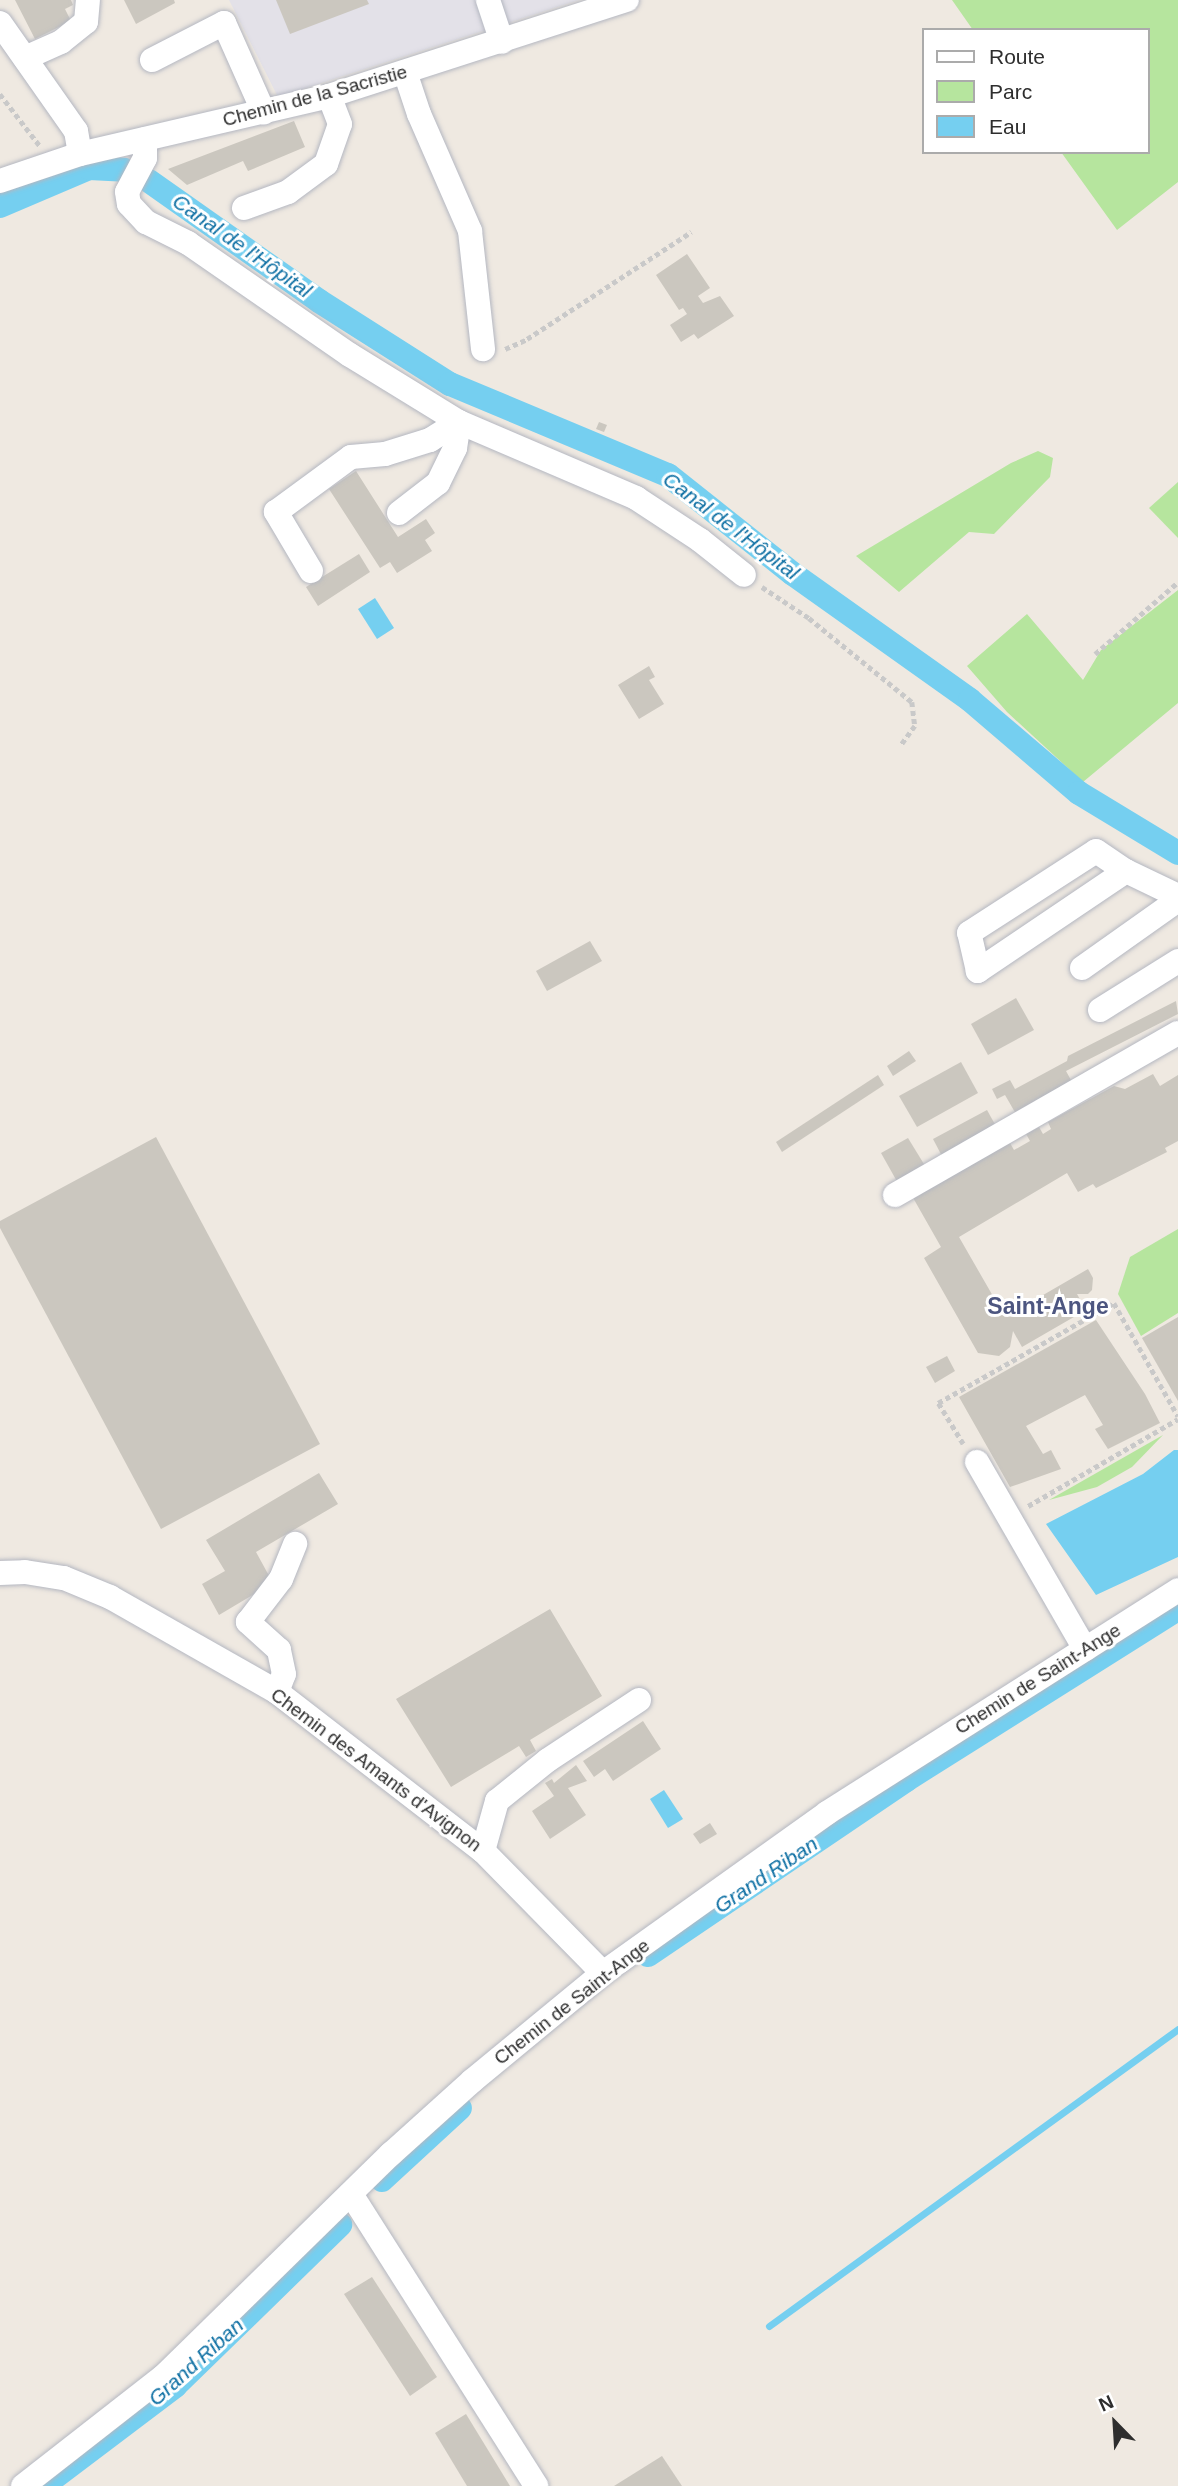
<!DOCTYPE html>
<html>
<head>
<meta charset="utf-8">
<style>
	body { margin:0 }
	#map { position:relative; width:1178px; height:2486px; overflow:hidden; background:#efe9e1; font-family:Helvetica,sans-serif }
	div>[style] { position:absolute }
	.industrial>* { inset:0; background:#e3e1e8 }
	.green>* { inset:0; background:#b6e59e }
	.water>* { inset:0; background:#75cff0 }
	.stream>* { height:7px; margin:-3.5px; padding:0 3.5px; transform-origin:3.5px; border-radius:3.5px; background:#75cff0 }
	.canal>* { height:24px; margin:-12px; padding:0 12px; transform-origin:12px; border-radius:12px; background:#75cff0 }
	.building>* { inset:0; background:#cbc7bf }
	.path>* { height:4.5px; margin-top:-2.25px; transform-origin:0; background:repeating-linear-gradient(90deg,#c9c9c9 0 5px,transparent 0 8.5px) }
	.roads { filter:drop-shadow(0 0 2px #b4b7c1) drop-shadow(0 0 2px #b4b7c1) }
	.minor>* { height:24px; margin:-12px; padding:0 12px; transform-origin:12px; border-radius:12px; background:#fff }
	span { translate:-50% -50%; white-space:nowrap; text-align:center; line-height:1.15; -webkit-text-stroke:6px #fff; paint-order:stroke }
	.street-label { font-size:19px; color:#2e2e2e }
	.water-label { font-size:21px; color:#0d6fa3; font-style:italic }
	.quarter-label { font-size:23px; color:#4d5680; font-weight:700 }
	.legend { position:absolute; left:922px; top:28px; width:228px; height:126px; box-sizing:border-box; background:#fff; border:2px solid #ababab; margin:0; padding:9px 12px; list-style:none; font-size:21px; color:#2e2e2e }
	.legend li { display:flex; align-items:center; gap:14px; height:35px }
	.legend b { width:35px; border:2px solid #ababab }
	.north { position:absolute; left:1080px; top:2388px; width:70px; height:70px; -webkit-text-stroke:5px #fff; paint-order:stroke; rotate:336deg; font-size:19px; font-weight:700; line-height:28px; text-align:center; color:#2e2e2e }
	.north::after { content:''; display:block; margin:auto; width:24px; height:32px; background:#2e2e2e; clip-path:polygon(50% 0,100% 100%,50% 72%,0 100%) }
</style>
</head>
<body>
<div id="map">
	<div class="industrial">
		<div style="clip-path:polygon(229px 0,579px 0,278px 97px)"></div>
	</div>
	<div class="green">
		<div style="clip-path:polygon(952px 0,1178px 0,1178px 182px,1117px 230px,1061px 152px,1148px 152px,1148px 30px,973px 30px)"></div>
		<div style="clip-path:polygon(1038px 451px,1053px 458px,1050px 477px,994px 534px,969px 532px,899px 592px,856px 556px,1011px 463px)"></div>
		<div style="clip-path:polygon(1178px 482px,1178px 538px,1149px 508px)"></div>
		<div style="clip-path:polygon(1178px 590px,1178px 703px,1083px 782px,1007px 712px,967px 666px,1027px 614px,1083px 680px,1101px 650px)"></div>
		<div style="clip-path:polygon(1178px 1229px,1178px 1313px,1141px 1336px,1118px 1294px,1130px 1257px)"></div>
		<div style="clip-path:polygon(1163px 1435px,1132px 1467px,1097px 1487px,1049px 1500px)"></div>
	</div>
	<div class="water">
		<div style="clip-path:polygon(375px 598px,394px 628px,377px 639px,358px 609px)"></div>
		<div style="clip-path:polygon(1174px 1450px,1178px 1450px,1178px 1557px,1096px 1595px,1046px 1524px,1143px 1474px)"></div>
		<div style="clip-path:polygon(664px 1790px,683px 1819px,668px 1828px,650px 1799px)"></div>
	</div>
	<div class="stream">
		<div style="left:769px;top:2326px;width:505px;rotate:-35.99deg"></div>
	</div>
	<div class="canal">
		<div style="left:149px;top:181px;width:208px;rotate:35.2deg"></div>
		<div style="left:319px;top:301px;width:155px;rotate:32.4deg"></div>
		<div style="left:450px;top:384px;width:236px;rotate:22.7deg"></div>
		<div style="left:668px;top:475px;width:159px;rotate:38.4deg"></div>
		<div style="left:793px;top:574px;width:217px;rotate:35.4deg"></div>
		<div style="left:970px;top:700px;width:143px;rotate:40.5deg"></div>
		<div style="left:1079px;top:793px;width:116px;rotate:31.2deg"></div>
		<div style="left:0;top:206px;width:97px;rotate:-23.1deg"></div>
		<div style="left:89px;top:168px;width:35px;rotate:3deg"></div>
		<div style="left:648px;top:1955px;width:312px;rotate:-34.1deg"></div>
		<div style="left:906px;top:1780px;width:321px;rotate:-32.2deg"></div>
		<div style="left:382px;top:2180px;width:106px;rotate:-42.7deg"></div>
		<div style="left:43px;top:2486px;width:166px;rotate:-37.1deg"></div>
		<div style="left:175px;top:2386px;width:231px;rotate:-44.3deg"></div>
	</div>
	<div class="building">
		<div style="clip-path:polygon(15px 0,71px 0,73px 5px,65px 9px,71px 21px,35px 39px)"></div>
		<div style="clip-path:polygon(124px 0,174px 0,175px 3px,136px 24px)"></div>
		<div style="clip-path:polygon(276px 0,367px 0,369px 4px,290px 34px)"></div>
		<div style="clip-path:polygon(294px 121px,305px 147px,248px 171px,243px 161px,187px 185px,168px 169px)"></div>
		<div style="clip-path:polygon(687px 254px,710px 288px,698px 296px,703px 303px,720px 296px,734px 316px,698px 339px,694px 334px,681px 342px,670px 325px,687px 314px,683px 308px,679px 310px,656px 275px)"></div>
		<div style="clip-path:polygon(599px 422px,607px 425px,604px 432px,596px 429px)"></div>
		<div style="clip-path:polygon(356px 471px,398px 537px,426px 519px,435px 533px,425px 540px,432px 551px,397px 573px,390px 562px,380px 568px,329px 489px)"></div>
		<div style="clip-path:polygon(359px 554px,370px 572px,318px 606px,306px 587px)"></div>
		<div style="clip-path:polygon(649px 666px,655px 677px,649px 680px,664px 704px,639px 719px,618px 685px)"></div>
		<div style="clip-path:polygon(590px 941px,602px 961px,547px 991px,536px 971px)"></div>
		<div style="clip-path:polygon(1016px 998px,1034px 1030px,988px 1055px,971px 1024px)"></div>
		<div style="clip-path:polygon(1176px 1001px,1178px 1014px,1066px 1071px,1072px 1082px,1016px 1114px,1005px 1095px,997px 1099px,992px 1089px,1010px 1080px,1015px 1089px,1067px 1061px,1068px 1056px)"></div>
		<div style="clip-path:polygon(909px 1051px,916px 1061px,893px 1076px,887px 1066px)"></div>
		<div style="clip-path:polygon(961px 1062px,978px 1093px,917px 1127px,899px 1096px)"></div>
		<div style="clip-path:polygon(1153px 1074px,1160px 1086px,1178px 1075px,1178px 1141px,1165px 1148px,1167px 1152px,1096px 1188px,1093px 1184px,1078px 1192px,1067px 1173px,959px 1237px,1005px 1317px,1088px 1269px,1093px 1278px,1092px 1290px,1088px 1294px,1077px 1294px,1086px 1310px,1022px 1347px,1013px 1331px,1010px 1347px,999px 1356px,978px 1353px,924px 1258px,941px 1247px,912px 1196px,1010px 1143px,1014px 1150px,1030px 1141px,1026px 1134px,1039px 1127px,1043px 1134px,1051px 1129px,1048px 1122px,1114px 1086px,1125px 1089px)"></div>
		<div style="clip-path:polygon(878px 1075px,884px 1085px,782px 1152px,776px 1142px)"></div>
		<div style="clip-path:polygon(987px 1110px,997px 1128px,943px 1158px,933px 1139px)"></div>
		<div style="clip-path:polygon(156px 1137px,320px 1444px,161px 1529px,0 1228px,0 1221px)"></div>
		<div style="clip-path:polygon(908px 1138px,927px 1169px,899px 1185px,881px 1153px)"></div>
		<div style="clip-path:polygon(1178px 1317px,1178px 1401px,1142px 1338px)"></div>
		<div style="clip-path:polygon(1096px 1320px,1145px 1394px,1160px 1423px,1108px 1449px,1095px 1429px,1103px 1425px,1085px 1395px,1026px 1426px,1043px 1454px,1051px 1450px,1061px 1469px,1010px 1487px,959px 1397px)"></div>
		<div style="clip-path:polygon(947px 1356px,955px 1371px,935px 1383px,926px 1367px)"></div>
		<div style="clip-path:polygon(319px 1473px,338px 1504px,256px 1552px,273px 1583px,219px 1615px,202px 1584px,225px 1571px,206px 1540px)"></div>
		<div style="clip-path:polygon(550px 1609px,602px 1696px,530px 1740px,536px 1751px,526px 1757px,519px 1746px,451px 1787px,396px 1699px)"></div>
		<div style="clip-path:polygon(643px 1721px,661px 1749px,613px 1781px,605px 1769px,594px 1777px,583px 1761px)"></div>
		<div style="clip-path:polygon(576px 1765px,587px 1781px,568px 1788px,586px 1815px,550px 1839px,532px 1811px,554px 1796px,545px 1783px,552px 1779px,554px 1783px)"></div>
		<div style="clip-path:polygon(710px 1823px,717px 1834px,700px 1844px,693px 1834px)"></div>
		<div style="clip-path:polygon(372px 2277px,437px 2377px,410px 2396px,344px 2294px)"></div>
		<div style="clip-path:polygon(466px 2414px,510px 2486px,467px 2486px,435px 2433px)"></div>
		<div style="clip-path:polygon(662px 2456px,682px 2486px,614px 2486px)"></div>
	</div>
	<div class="path">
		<div style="left:0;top:94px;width:66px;rotate:52.4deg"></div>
		<div style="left:505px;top:349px;width:24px;rotate:-24deg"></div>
		<div style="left:527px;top:339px;width:196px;rotate:-33.1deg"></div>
		<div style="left:762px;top:587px;width:56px;rotate:33.4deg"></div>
		<div style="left:809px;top:618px;width:133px;rotate:39.2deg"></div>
		<div style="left:912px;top:702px;width:24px;rotate:83deg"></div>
		<div style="left:915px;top:726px;width:24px;rotate:126deg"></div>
		<div style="left:1095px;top:654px;width:110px;rotate:-40.9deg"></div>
		<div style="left:963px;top:1444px;width:48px;rotate:-121.4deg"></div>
		<div style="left:938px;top:1403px;width:202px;rotate:-29.6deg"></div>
		<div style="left:1114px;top:1303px;width:130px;rotate:60.5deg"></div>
		<div style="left:1028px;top:1506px;width:173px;rotate:-30.1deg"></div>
	</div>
	<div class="roads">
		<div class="minor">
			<div style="left:488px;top:0;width:44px;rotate:71.6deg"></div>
			<div style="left:0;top:23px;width:132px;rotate:54.9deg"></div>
			<div style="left:76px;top:131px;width:23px;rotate:80deg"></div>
			<div style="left:25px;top:58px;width:39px;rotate:-24deg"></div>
			<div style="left:61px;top:42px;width:32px;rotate:-39deg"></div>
			<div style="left:86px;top:22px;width:22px;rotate:-85deg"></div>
			<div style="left:152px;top:60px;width:81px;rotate:-27.2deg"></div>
			<div style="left:224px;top:23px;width:98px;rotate:66deg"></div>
			<div style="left:405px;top:72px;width:44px;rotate:71.6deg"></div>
			<div style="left:419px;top:114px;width:128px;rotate:66.4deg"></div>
			<div style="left:470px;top:231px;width:119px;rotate:83.7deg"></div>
			<div style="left:145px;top:139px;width:19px;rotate:90deg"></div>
			<div style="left:145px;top:158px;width:38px;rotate:118deg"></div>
			<div style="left:127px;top:192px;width:12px;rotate:81deg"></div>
			<div style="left:129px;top:204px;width:25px;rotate:47deg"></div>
			<div style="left:146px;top:222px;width:47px;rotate:26.6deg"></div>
			<div style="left:188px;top:243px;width:197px;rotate:34.7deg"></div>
			<div style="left:350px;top:355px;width:128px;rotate:31.6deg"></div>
			<div style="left:459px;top:422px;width:193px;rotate:23.2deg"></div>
			<div style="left:636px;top:498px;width:77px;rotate:33.3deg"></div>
			<div style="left:700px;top:540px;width:56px;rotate:38.5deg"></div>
			<div style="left:0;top:181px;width:84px;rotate:-18.6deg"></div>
			<div style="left:80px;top:154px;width:256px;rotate:-13.1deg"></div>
			<div style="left:329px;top:96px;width:313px;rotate:-17.9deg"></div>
			<div style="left:244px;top:208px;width:47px;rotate:-20deg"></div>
			<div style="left:288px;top:192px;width:47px;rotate:-36.4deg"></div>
			<div style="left:326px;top:164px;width:42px;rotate:-70.7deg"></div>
			<div style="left:340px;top:124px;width:30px;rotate:-111deg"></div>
			<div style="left:399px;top:513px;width:49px;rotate:-37.6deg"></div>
			<div style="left:438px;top:483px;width:39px;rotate:-64deg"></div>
			<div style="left:455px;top:448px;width:26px;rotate:-81deg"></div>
			<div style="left:311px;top:571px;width:69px;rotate:-120.7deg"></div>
			<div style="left:276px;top:512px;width:93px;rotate:-36.3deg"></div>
			<div style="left:351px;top:457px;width:34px;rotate:-5deg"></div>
			<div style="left:385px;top:454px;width:47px;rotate:-17.3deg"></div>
			<div style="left:430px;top:440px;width:34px;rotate:-32deg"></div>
			<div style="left:1126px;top:871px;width:179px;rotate:146deg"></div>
			<div style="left:978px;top:971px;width:39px;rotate:-103deg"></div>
			<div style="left:969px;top:933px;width:151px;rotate:-32.8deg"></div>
			<div style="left:1096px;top:851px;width:36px;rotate:34deg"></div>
			<div style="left:1126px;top:871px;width:58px;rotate:25.7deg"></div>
			<div style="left:1082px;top:968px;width:118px;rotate:-35.3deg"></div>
			<div style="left:1100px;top:1010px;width:92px;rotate:-32.1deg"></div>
			<div style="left:895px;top:1195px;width:326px;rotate:-29.8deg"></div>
			<div style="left:977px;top:1462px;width:216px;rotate:60deg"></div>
			<div style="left:0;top:1573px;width:25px;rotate:-2deg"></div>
			<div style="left:25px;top:1572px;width:39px;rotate:9deg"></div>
			<div style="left:64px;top:1578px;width:50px;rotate:22.4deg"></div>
			<div style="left:110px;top:1597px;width:192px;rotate:29.6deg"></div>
			<div style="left:277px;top:1692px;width:260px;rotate:37.7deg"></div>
			<div style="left:483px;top:1851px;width:171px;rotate:45.5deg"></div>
			<div style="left:277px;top:1692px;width:19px;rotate:-69deg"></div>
			<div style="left:284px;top:1674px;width:25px;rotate:-102deg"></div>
			<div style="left:279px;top:1650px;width:42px;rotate:-137.9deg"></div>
			<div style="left:248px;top:1622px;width:54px;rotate:-52.5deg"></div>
			<div style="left:281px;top:1579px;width:38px;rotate:-68deg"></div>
			<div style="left:483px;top:1851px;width:52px;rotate:-74.4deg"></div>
			<div style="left:497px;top:1801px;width:65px;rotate:-38.8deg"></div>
			<div style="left:548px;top:1760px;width:109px;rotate:-33.4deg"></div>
			<div style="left:351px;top:2194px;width:346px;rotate:57.6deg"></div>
			<div style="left:23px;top:2486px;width:179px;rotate:-38deg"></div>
			<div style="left:164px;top:2376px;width:318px;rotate:-44.4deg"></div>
			<div style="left:391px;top:2154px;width:109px;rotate:-42deg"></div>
			<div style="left:472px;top:2081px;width:170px;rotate:-39.5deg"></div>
			<div style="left:603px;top:1973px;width:275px;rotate:-35.5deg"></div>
			<div style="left:827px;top:1813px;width:416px;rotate:-32.4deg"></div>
		</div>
	</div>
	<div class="street-label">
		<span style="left:315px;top:96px;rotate:-15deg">Chemin de la Sacristie</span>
		<span style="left:1038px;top:1679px;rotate:-32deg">Chemin de Saint-Ange</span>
		<span style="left:376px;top:1770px;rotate:37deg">Chemin des Amants d'Avignon</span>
		<span style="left:572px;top:2002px;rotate:-38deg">Chemin de Saint-Ange</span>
	</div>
	<div class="water-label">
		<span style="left:242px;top:246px;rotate:35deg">Canal de l'Hôpital</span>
		<span style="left:731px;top:526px;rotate:37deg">Canal de l'Hôpital</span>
		<span style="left:766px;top:1875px;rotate:-34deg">Grand Riban</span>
		<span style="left:196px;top:2362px;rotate:-42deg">Grand Riban</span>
	</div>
	<div class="quarter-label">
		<span style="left:1048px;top:1306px">Saint-Ange</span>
	</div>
	<ul class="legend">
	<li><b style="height:9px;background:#fff"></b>Route</li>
	<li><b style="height:19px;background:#b6e59e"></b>Parc</li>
	<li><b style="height:19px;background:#75cff0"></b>Eau</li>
	</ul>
	<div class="north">N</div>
</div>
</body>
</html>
